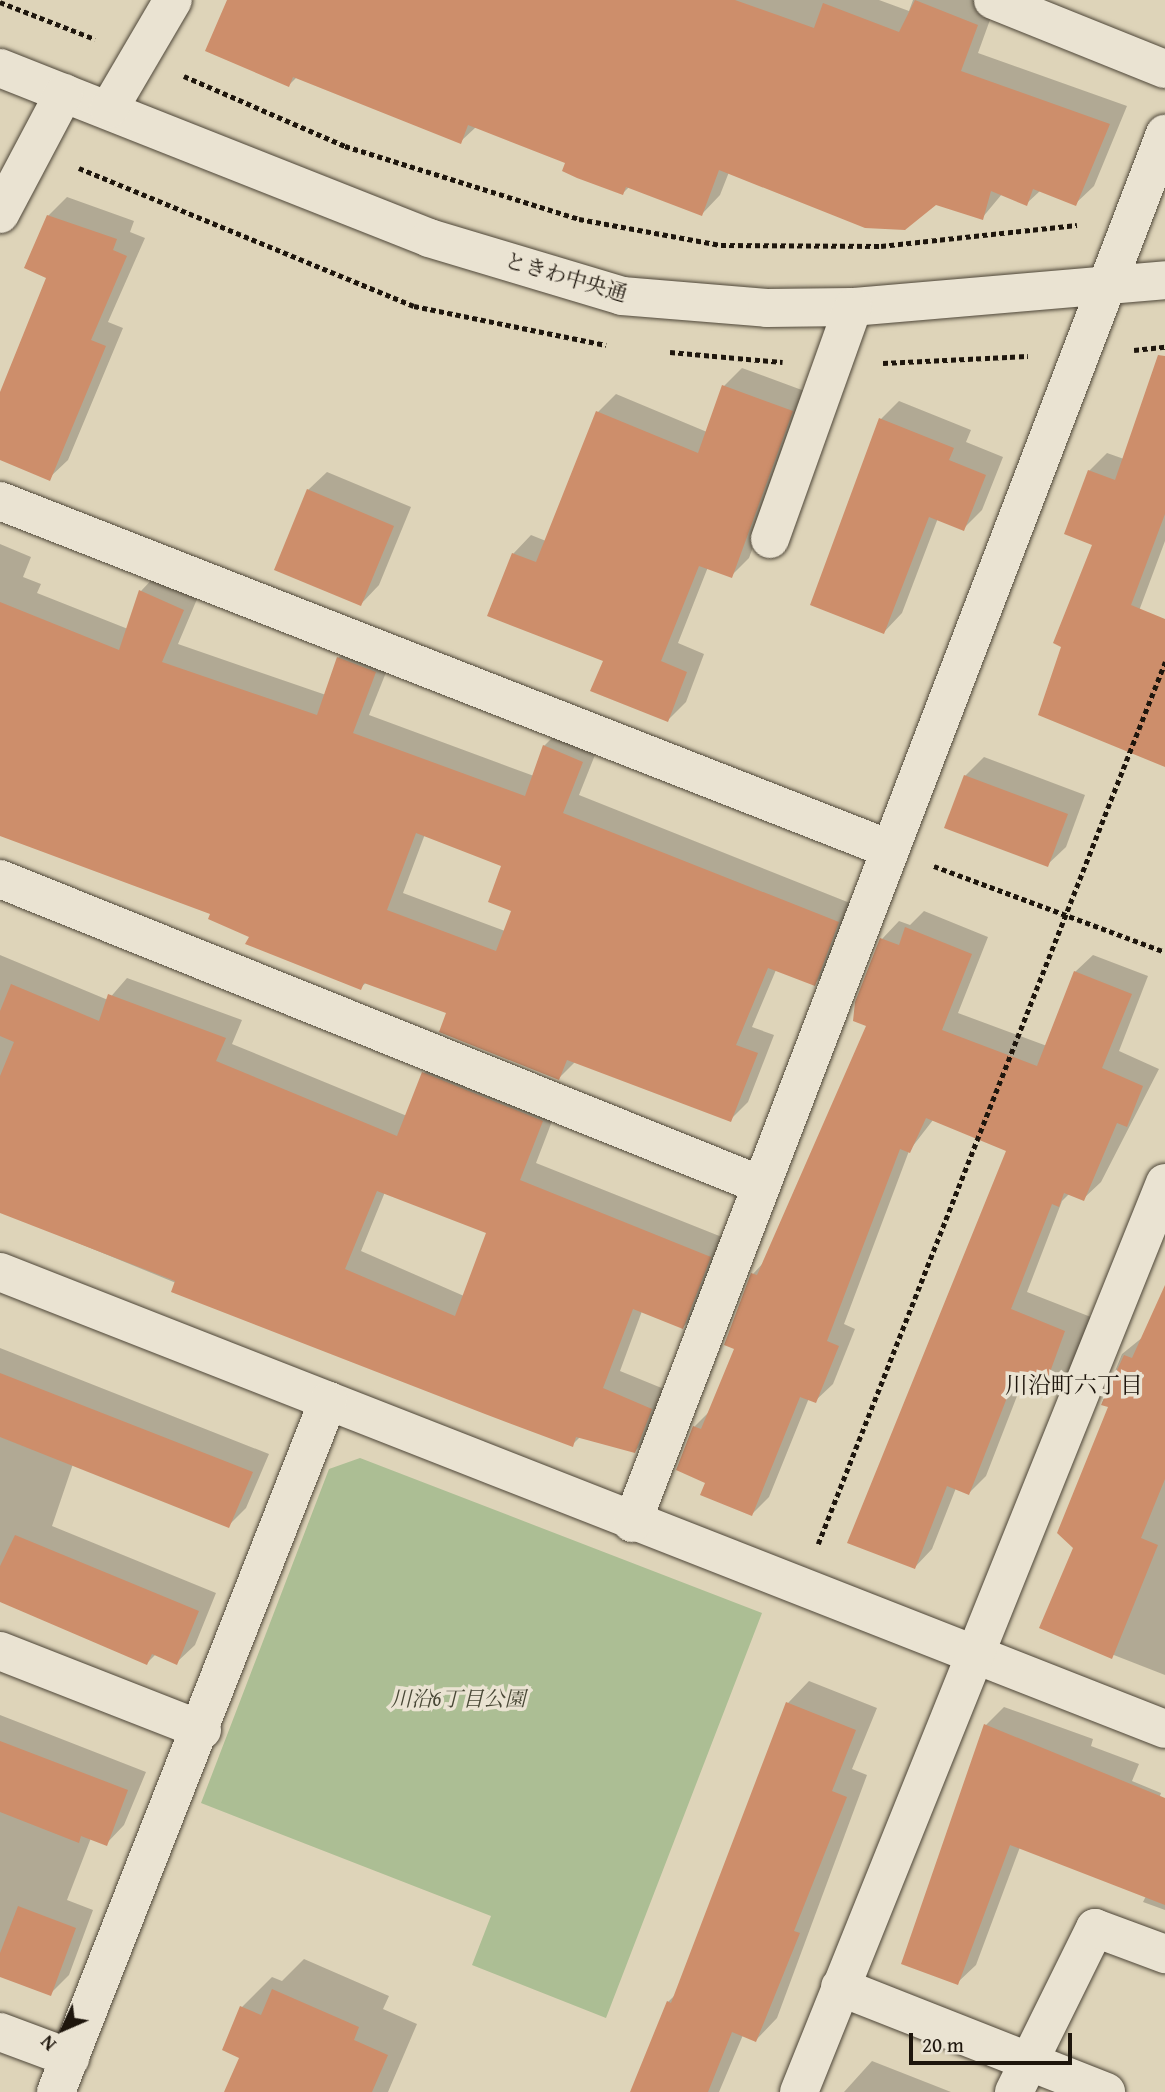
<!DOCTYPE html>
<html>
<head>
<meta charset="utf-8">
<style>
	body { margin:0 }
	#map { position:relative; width:1165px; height:2092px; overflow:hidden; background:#ded4b9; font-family:"Gentium Book Plus","Noto Serif JP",serif }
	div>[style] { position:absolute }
	.green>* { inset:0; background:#acbe94 }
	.shadow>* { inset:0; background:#0003 }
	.building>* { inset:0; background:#cd8e6b }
	.path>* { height:4.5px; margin-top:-2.25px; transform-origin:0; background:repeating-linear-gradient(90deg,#1e160d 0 5px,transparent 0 8.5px) }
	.roads { filter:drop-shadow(0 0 2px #4e4638) drop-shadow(0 0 2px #4e4638) }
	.minor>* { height:38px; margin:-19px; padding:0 19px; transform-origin:19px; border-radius:19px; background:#eae3d2 }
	span { translate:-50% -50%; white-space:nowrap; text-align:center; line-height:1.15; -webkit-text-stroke:7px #eae3d2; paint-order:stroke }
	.street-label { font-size:21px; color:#1e160d }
	.park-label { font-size:21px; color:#494836; font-style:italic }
	.neighbourhood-label { font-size:23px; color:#1e160d }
	.north { position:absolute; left:28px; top:1994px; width:70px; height:70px; -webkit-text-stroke:5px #eae3d2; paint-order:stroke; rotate:226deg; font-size:19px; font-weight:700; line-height:28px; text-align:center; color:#1e160d }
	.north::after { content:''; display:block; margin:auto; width:24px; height:32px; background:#1e160d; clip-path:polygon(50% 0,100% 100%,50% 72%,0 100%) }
	.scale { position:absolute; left:909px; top:2033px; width:163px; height:32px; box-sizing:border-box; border:4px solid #1e160d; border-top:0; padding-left:9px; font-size:21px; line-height:24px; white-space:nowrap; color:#1e160d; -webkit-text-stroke:5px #eae3d2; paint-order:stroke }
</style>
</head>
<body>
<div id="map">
	<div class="green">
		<div style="clip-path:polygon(360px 1458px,762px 1613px,606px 2018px,472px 1965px,491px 1916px,201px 1803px,329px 1469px)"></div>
	</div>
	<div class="shadow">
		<div style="clip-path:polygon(229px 0,879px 0,909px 11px,913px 0,990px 0,995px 6px,978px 53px,1127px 106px,1094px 186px,1075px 204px,1041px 190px,1026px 204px,1002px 194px,982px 218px,936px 203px,729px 172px,720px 195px,702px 214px,630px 186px,623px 193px,567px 162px,476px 127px,460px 142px,297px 77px,289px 85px)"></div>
		<div style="clip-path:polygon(67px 197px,134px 221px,130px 232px,145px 238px,108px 322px,123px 328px,68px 460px,49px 478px,0 458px,0 396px,49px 277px,48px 216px)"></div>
		<div style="clip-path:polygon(1165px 357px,1165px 541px,1101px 713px,1089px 471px,1107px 453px,1124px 459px)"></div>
		<div style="clip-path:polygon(742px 368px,810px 393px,749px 558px,731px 576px,708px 567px,678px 643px,704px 654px,686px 702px,668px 720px,605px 660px,513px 554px,531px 535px,546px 541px,598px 412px,616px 394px,707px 432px,724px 386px)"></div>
		<div style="clip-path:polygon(899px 401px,971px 430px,966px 442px,1003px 457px,982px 510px,963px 529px,938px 518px,902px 613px,884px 632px,881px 419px)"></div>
		<div style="clip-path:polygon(327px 472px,411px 507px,379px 585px,361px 604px,308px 490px)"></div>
		<div style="clip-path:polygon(evenodd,0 544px,31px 557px,23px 577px,41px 584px,37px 593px,128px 629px,141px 591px,158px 573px,200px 592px,178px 644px,326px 695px,338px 658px,356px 641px,393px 655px,369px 715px,534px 776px,544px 746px,562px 728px,599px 745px,579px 795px,855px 905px,832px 967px,814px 984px,776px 970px,752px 1027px,774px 1035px,748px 1102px,730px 1120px,576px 1061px,559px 1078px,448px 1012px,367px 982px,360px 988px,212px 913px,0 826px,0 544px,425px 834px,503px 865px,514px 910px,505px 931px,403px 893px,425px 834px)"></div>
		<div style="clip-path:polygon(984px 757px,1085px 795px,1066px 847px,1047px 865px,965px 776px)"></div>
		<div style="clip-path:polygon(924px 911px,988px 937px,958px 1013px,1047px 1046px,1075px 972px,1093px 955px,1148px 976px,1119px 1051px,1159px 1069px,1101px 1182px,1083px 1199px,1070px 1193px,1062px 1201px,1027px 1292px,1096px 1319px,1076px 1369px,1058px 1386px,1026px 1373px,986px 1476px,969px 1493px,956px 1488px,932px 1549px,915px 1567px,1008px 1150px,933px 1120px,909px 1151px,844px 1324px,855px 1329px,833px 1384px,815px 1401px,809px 1398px,769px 1497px,752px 1514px,707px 1482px,694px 1427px,711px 1410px,736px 1348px,753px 1274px,765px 1261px,868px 1025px,882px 939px,899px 921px,910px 925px)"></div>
		<div style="clip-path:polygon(evenodd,0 955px,108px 1000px,127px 978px,242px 1020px,232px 1044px,407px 1116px,424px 1073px,441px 1056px,559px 1103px,536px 1163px,727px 1239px,700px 1310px,683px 1327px,642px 1311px,620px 1371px,669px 1391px,652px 1434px,635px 1451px,580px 1437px,572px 1445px,0 1211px,0 955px,385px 1192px,488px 1232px,464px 1296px,361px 1251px,385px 1192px)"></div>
		<div style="clip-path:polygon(1165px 1289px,1165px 1675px,1042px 1627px,1075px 1548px,1110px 1406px,1102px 1403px,1122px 1354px,1143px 1337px)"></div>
		<div style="clip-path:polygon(0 1348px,269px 1454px,246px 1508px,228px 1526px,73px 1464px,52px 1526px,216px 1593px,195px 1645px,177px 1662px,156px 1654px,147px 1663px,0 1600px)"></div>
		<div style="clip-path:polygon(809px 1681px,877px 1708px,852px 1769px,867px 1775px,777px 2018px,756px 2040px,743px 2035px,719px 2092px,641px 2092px,668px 2002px,677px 1993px,788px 1703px)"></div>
		<div style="clip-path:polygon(1004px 1707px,1093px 1739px,1091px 1746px,1139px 1764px,1132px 1781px,1161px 1793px,1158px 1802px,1165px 1804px,1165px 1910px,1143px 1902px,1146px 1896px,1020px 1847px,976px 1965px,957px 1983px,986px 1725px)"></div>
		<div style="clip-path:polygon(0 1715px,146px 1772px,124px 1825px,106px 1844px,91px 1838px,67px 1900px,93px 1910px,69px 1975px,50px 1994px,0 1975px)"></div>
		<div style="clip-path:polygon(304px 1959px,389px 1996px,383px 2009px,417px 2024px,388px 2092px,226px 2092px,242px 2057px,242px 2007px,272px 1977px,282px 1981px)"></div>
		<div style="clip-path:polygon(872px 2061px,951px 2092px,844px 2092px)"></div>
	</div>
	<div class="building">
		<div style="clip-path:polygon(227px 0,735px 0,814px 28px,823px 3px,899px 32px,915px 0,978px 25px,961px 71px,1110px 124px,1076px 206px,1033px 189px,1027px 206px,991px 191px,983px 220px,936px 205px,905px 230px,865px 228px,719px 170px,702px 216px,626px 187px,623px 195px,577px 178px,562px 171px,565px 163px,468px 125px,461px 144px,293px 77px,289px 87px,205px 51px)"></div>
		<div style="clip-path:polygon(47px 215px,117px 239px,113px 250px,127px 256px,91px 340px,106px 346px,50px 481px,0 460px,0 392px,46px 278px,24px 268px)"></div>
		<div style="clip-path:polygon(1158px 355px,1165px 356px,1165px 514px,1131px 605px,1165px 619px,1165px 767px,1038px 715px,1061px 647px,1053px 643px,1092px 545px,1064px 534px,1088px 470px,1115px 480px)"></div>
		<div style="clip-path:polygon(722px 385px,793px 411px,732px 578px,699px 566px,661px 661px,687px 672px,668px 722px,590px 691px,603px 661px,487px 616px,512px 553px,536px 562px,596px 411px,698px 453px)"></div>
		<div style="clip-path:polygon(879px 418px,954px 448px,949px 460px,986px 475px,964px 531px,929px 517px,884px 634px,810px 605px)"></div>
		<div style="clip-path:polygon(307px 489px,394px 526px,361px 606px,274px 570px)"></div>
		<div style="clip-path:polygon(evenodd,139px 590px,184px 610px,162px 662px,317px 715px,337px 657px,376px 672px,353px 733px,525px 796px,543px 745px,583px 762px,563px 813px,839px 922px,815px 986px,768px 968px,736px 1045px,758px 1053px,731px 1122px,567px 1060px,559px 1080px,439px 1032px,446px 1013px,364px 983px,361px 990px,245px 944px,249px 937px,208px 919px,210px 914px,0 836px,0 602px,119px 650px,139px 590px,416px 833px,501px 866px,488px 902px,511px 911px,496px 951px,387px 910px,416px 833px)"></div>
		<div style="clip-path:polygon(964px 775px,1068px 814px,1048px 867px,944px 828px)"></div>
		<div style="clip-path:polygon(905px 927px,972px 954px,942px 1030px,1037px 1066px,1074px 971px,1132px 994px,1102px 1068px,1143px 1086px,1127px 1127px,1117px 1123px,1084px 1201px,1064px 1193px,1059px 1207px,1052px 1204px,1011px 1309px,1065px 1331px,1046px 1383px,1017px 1372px,969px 1495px,947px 1486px,915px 1569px,847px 1543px,1006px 1151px,926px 1118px,910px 1153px,900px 1149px,827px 1341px,839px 1346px,816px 1403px,800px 1397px,752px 1516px,700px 1495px,705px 1483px,676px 1470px,693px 1426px,701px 1429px,734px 1349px,724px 1345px,751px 1273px,757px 1275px,866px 1026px,853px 1021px,855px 1002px,880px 938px,899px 945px)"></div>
		<div style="clip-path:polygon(evenodd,11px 984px,99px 1021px,108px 994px,226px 1038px,216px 1061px,397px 1136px,422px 1072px,543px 1121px,520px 1180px,711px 1257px,683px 1329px,633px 1309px,603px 1388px,652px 1409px,635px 1453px,576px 1437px,573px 1447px,485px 1414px,171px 1292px,175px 1281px,0 1213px,0 1076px,14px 1042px,0 1036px,0 1011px,11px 984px,377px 1191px,486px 1233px,455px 1316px,345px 1269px,377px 1191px)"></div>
		<div style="clip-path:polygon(1165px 1285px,1165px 1479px,1141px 1538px,1158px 1545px,1112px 1659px,1039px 1628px,1073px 1548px,1057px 1533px,1108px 1407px,1101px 1405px,1124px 1355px,1132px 1358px)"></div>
		<div style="clip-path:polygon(0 1373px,253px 1472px,229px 1528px,0 1437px)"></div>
		<div style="clip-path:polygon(15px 1535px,199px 1611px,177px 1665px,152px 1654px,147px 1665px,0 1602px,0 1566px)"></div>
		<div style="clip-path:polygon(786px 1702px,856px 1730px,832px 1791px,847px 1797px,794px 1931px,800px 1933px,756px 2042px,732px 2032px,708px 2092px,630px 2092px,667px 2001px,671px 2003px)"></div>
		<div style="clip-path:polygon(984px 1724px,1165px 1798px,1165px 1905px,1010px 1845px,958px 1985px,901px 1964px)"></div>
		<div style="clip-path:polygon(0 1741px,128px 1790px,107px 1846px,81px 1836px,79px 1843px,0 1812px)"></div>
		<div style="clip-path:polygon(18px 1906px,76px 1928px,51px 1996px,0 1977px,0 1953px)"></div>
		<div style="clip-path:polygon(272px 1989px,359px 2027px,354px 2040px,388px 2055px,372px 2092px,224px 2092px,239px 2058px,222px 2050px,240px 2006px,261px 2015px)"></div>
	</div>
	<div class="path">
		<div style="left:0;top:2px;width:102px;rotate:21.3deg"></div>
		<div style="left:184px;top:76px;width:176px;rotate:23.5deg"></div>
		<div style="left:345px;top:146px;width:245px;rotate:17.3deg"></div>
		<div style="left:579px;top:219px;width:144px;rotate:10.4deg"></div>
		<div style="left:721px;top:245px;width:160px;rotate:0.4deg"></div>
		<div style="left:881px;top:246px;width:197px;rotate:-6.1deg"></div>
		<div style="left:79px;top:168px;width:362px;rotate:22.4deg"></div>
		<div style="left:414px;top:306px;width:196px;rotate:11.5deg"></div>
		<div style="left:1134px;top:350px;width:31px;rotate:-6deg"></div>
		<div style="left:670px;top:352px;width:113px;rotate:5.1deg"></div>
		<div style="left:883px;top:363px;width:145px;rotate:-2.8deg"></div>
		<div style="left:934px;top:866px;width:246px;rotate:20.4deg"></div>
		<div style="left:818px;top:1544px;width:948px;rotate:-68.52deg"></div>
	</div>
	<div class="roads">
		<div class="minor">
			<div style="left:993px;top:0;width:185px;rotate:21.9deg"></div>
			<div style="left:0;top:68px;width:461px;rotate:21.6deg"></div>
			<div style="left:429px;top:238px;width:202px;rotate:16.7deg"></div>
			<div style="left:622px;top:296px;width:145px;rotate:4.7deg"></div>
			<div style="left:767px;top:308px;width:86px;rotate:-0.7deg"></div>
			<div style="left:853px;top:307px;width:313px;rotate:-4.9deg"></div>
			<div style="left:109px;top:109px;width:126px;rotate:-59.6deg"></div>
			<div style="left:0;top:214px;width:137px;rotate:-62.1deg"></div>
			<div style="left:0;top:501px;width:952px;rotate:21.37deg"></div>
			<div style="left:770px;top:539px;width:246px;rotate:-70.3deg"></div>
			<div style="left:0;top:879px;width:820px;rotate:21.91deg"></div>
			<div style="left:0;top:1272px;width:1251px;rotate:21.42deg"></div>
			<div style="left:632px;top:1523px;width:1488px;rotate:-69.01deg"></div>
			<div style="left:0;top:1651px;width:217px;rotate:21.4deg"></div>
			<div style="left:840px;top:1987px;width:286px;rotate:21.5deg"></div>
			<div style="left:0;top:2032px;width:75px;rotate:20.4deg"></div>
			<div style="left:56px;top:2092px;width:743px;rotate:-68.51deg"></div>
			<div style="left:799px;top:2092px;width:980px;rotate:-68.07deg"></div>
			<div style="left:1014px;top:2092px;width:183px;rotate:-63.7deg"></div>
			<div style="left:1095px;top:1928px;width:75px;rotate:20.4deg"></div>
		</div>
	</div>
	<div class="street-label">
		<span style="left:566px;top:277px;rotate:16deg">ときわ中央通</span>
	</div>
	<div class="park-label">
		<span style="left:458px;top:1699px">川沿6丁目公園</span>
	</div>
	<div class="neighbourhood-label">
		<span style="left:1074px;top:1385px">川沿町六丁目</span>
	</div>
	<div class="north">N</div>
	<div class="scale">20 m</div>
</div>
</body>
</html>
